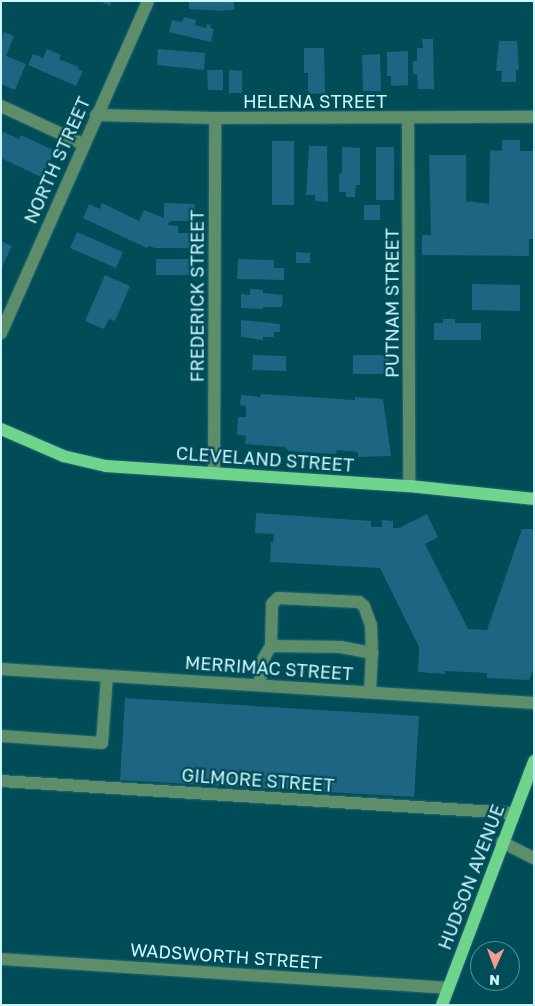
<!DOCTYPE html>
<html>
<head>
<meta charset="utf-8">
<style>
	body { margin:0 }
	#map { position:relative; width:535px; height:1006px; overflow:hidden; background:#004c57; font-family:"Golos Text",sans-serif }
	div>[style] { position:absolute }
	.building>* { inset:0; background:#1d6583 }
	.roads { filter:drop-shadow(0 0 1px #256a75) drop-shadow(0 0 1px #256a75) }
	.minor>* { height:12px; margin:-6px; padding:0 6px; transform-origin:6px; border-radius:6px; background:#5e8d69 }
	.major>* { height:12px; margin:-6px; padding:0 6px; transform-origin:6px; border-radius:6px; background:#70d58c }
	span { translate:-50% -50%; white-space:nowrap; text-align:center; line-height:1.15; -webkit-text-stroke:4.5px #004c57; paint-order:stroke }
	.street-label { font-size:18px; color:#cdf5fc }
	.frame { position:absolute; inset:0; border:2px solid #cdf5fc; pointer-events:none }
	.north { position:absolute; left:470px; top:941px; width:50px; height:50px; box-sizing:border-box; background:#004c57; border:1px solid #529099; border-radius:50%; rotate:182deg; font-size:14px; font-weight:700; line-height:20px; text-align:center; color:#cdf5fc }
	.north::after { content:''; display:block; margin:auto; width:18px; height:22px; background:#f49d8d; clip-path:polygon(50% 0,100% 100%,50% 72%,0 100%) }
</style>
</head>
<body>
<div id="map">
	<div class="building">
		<div style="clip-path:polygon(100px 1px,112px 1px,110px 6px)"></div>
		<div style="clip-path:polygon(189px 1px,234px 1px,234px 10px,225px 10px,225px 11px,189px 9px)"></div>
		<div style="clip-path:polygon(184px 17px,196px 20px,195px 25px,206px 28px,207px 24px,211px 25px,210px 28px,214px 29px,211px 42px,169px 32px,172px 20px,182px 22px)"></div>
		<div style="clip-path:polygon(4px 32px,14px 36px,6px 56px,26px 64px,15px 90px,1px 84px,1px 38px)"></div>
		<div style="clip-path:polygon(422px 39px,433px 39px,434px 89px,418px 89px,417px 74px,413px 74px,413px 61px,417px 61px,417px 48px,423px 48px)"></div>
		<div style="clip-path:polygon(499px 41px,517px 41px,519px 70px,516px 70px,516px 82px,501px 82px,502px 71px,496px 71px)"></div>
		<div style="clip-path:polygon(304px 48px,324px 48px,325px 93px,308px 94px,308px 73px,304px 73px)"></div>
		<div style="clip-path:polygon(47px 49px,61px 55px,59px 59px,79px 67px,78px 69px,83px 71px,76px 86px,28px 65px,33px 54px,43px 58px)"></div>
		<div style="clip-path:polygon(158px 49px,205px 53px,204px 70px,157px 65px)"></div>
		<div style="clip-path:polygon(408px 51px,408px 85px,391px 86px,391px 76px,387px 76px,387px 52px)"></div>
		<div style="clip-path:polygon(380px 54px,381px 91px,363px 91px,362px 55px)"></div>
		<div style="clip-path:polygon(207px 70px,223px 70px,223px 90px,208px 90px)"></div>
		<div style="clip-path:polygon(229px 70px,242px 71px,242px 93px,229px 93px)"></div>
		<div style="clip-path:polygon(4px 132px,19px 139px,21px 135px,55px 151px,41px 177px,1px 158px,1px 135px)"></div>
		<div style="clip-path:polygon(502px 140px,520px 140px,520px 151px,534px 151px,534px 239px,529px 239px,529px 256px,422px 255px,422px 235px,431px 235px,429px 155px,466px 155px,466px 201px,489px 204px,490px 150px,502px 151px)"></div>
		<div style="clip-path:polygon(272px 141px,294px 141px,294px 205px,272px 205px)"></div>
		<div style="clip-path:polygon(309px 146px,327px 146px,328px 202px,315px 201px,315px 195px,306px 195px)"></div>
		<div style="clip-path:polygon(342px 147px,360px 148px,360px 185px,356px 185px,355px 197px,346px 197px,346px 192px,339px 192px,339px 174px,342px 173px)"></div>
		<div style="clip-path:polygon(376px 147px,394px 147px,394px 200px,376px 200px)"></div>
		<div style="clip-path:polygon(102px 203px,139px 221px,144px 210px,164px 218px,164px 203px,195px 204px,195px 221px,170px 221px,167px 225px,178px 226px,178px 233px,191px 233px,191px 248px,156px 248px,148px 246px,147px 248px,83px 218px,89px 204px,100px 209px)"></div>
		<div style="clip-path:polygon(364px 205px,380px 205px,380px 220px,364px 220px)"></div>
		<div style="clip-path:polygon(77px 232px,123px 252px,116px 268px,70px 248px)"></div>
		<div style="clip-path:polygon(1px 241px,12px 246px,1px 269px)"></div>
		<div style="clip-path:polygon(296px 252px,310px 253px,310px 263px,296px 263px)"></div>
		<div style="clip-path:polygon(156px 259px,194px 259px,194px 275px,156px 275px)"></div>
		<div style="clip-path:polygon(238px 259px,274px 260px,274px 268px,284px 268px,284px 280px,237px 279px)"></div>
		<div style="clip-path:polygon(105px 275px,130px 286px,115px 321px,109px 319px,104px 329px,85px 321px)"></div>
		<div style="clip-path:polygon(472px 284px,520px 285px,520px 311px,472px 310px)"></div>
		<div style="clip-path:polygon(250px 289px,263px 290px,263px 293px,283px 295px,282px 307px,263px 307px,263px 309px,241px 308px,241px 294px,250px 295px)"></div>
		<div style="clip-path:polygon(443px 319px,455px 319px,455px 323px,481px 323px,481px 340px,434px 340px,434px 323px,443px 323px)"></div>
		<div style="clip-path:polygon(241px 320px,280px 324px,280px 332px,274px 332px,274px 337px,263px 337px,263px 340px,241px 337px)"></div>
		<div style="clip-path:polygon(253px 355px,286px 356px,286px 371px,252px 370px)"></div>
		<div style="clip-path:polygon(353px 355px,389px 355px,389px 374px,353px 374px)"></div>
		<div style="clip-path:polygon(261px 394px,355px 400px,355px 397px,383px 399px,391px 456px,358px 457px,358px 452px,337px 450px,336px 454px,289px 451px,285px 447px,245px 444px,246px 436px,237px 435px,238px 417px,246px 417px,246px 406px,240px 405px,241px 395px,260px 397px)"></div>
		<div style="clip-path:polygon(256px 513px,371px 521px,371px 527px,382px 527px,382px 520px,393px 521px,393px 528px,399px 528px,427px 514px,438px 537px,425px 544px,468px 629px,487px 630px,522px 529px,534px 529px,534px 668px,529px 680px,487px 678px,487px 673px,445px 671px,445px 674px,418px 672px,419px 647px,380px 568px,270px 562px,271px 542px,273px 543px,274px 534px,255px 533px)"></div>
		<div style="clip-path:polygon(125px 698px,419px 716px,414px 797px,120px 780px)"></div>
	</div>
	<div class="roads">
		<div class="minor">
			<div style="left:1px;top:106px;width:90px;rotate:24.9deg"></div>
			<div style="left:96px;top:115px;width:119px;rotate:1.4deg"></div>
			<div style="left:215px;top:118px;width:319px;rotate:-0.2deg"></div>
			<div style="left:408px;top:119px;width:367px;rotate:89.8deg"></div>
			<div style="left:1px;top:333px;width:363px;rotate:-66.1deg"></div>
			<div style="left:214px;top:473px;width:355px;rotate:-89.8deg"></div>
			<div style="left:271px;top:646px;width:42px;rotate:-88.6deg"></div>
			<div style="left:272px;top:604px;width:8px;rotate:-45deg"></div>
			<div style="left:278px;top:598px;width:81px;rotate:2.8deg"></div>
			<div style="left:359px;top:602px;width:6px;rotate:39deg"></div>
			<div style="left:364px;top:606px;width:20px;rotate:70deg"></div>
			<div style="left:371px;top:625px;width:28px;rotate:88deg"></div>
			<div style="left:1px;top:669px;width:534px;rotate:3.65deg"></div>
			<div style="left:260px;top:685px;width:22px;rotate:-87deg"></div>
			<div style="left:261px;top:663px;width:20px;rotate:-60deg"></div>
			<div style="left:271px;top:646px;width:70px;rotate:0.8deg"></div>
			<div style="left:341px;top:647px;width:32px;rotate:11deg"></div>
			<div style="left:372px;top:653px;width:39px;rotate:93deg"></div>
			<div style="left:1px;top:736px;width:101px;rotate:4deg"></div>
			<div style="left:102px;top:743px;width:67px;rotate:-85.7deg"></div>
			<div style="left:1px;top:781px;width:513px;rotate:3.58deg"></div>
			<div style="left:502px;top:842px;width:36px;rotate:27deg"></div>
			<div style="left:1px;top:959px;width:448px;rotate:3.7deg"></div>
		</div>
		<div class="major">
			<div style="left:1px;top:429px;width:68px;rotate:23.5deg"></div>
			<div style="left:63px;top:456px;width:44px;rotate:13.1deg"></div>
			<div style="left:106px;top:466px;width:304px;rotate:3.8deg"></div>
			<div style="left:409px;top:486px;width:126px;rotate:5.9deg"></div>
			<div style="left:442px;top:1005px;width:261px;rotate:-69.3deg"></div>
		</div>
	</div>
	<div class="street-label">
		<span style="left:315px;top:101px">HELENA STREET</span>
		<span style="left:57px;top:160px;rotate:-66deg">NORTH STREET</span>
		<span style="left:197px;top:296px;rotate:-90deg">FREDERICK STREET</span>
		<span style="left:392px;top:303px;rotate:-90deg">PUTNAM STREET</span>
		<span style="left:265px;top:459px;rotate:4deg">CLEVELAND STREET</span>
		<span style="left:269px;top:668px;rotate:4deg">MERRIMAC STREET</span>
		<span style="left:258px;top:780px;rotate:4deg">GILMORE STREET</span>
		<span style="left:471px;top:877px;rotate:-69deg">HUDSON AVENUE</span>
		<span style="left:226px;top:956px;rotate:4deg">WADSWORTH STREET</span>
	</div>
	<div class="frame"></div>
	<div class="north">N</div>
</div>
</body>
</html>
